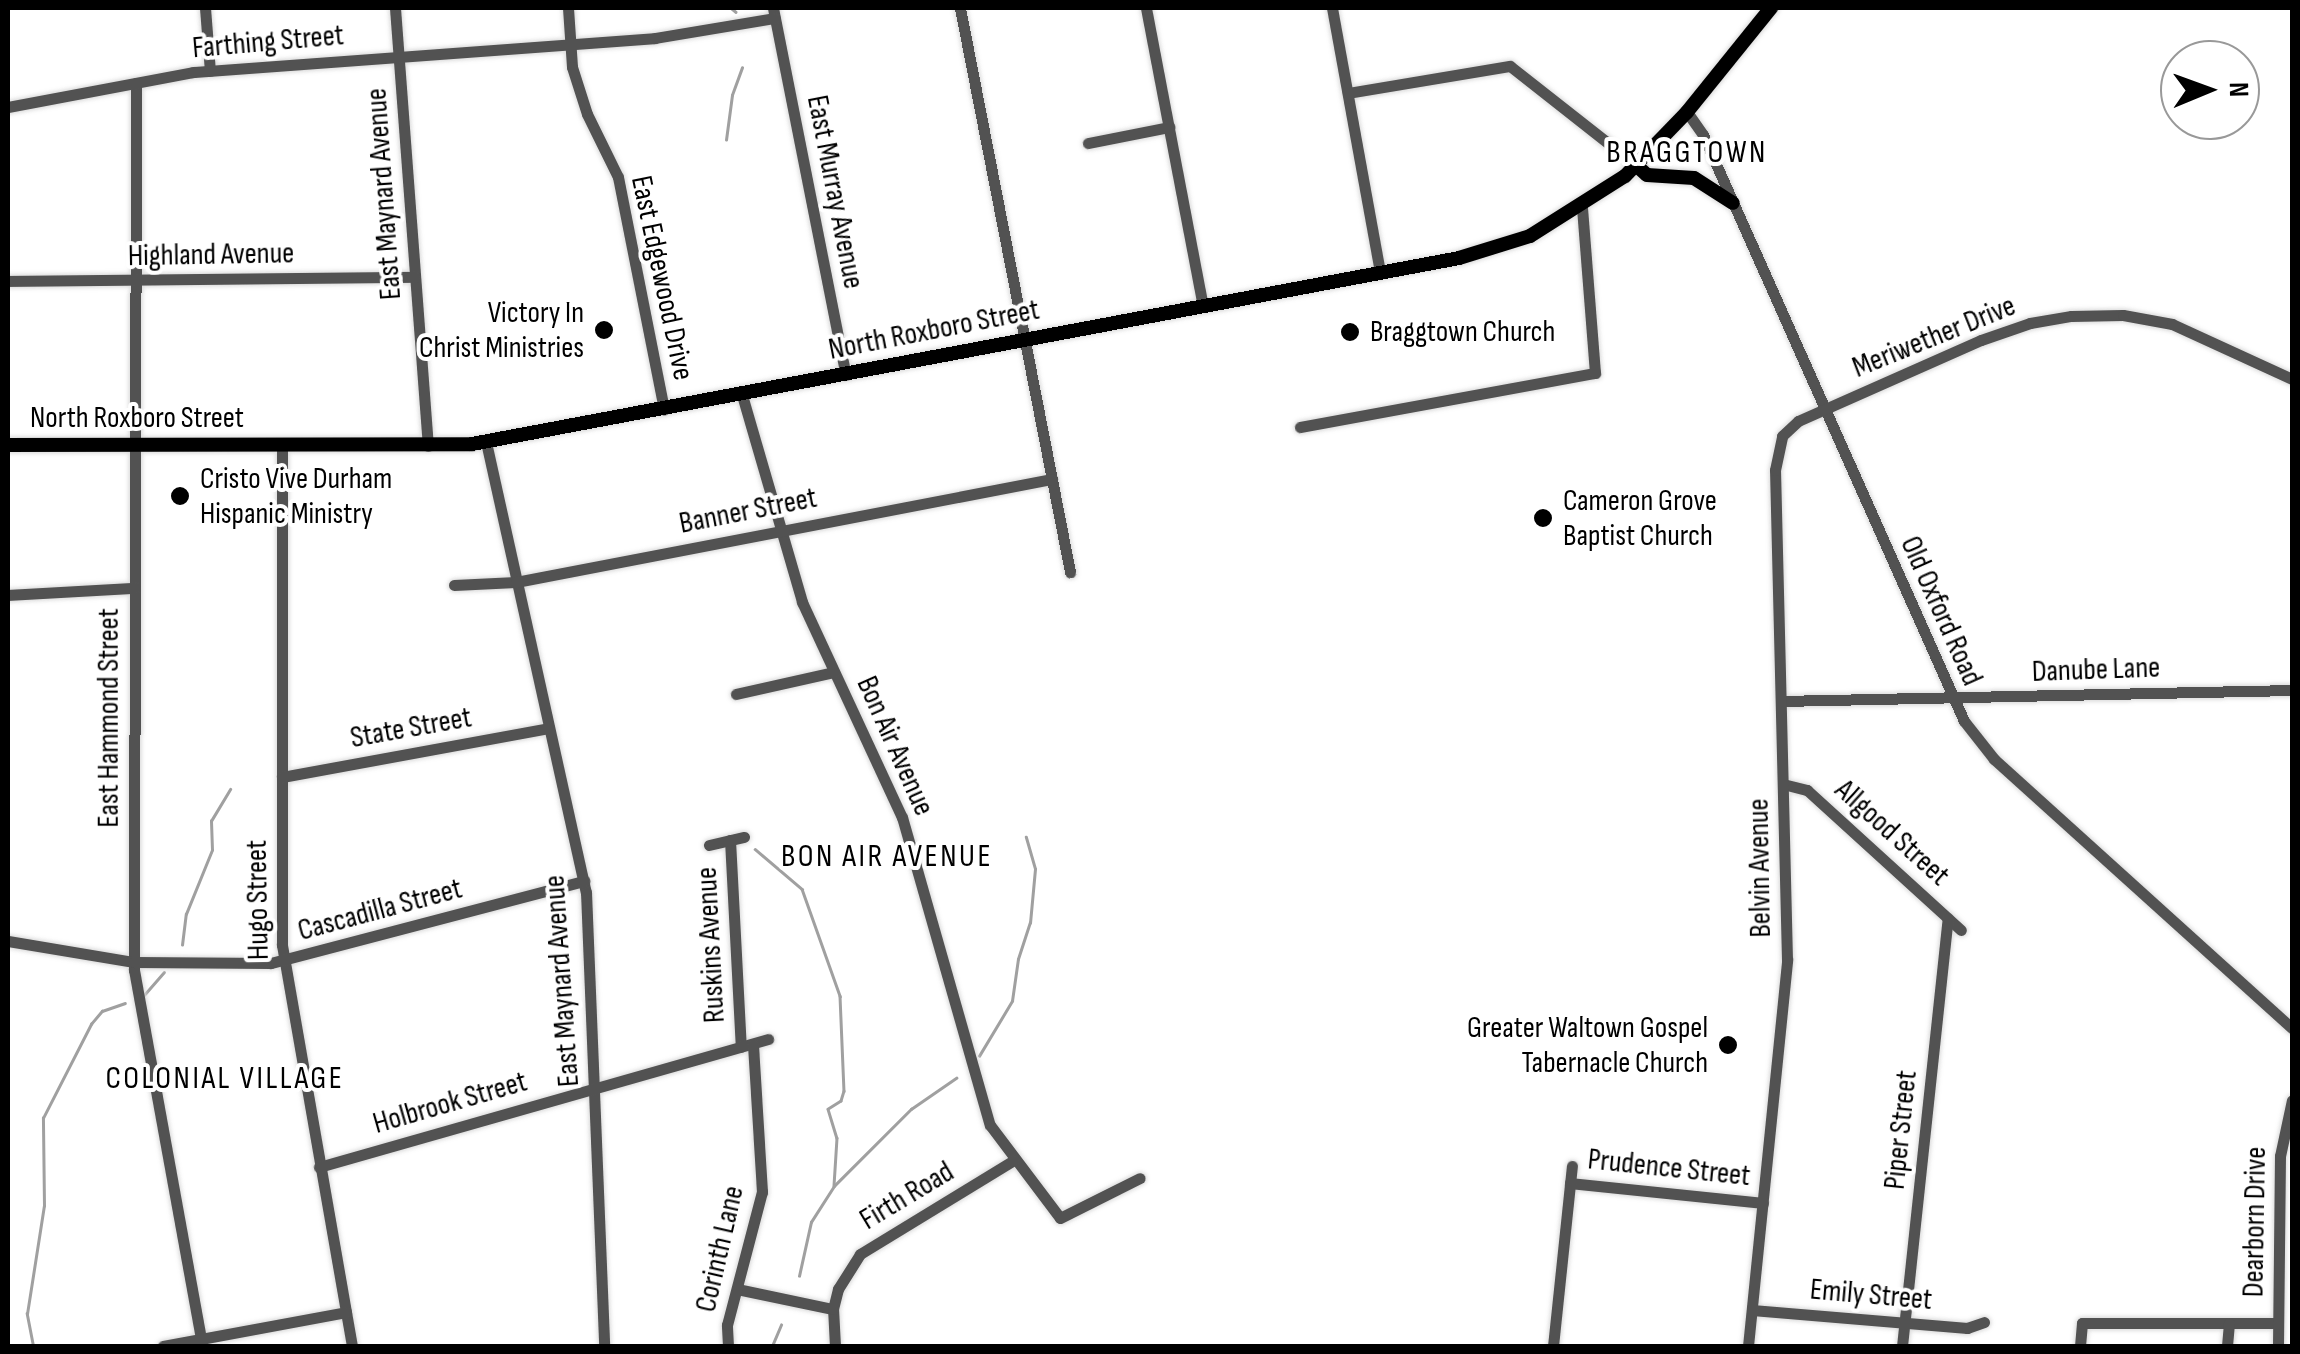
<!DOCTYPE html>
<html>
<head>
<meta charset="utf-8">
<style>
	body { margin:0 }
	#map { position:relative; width:2300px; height:1354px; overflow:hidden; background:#fff; font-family:"Sofia Sans Condensed",sans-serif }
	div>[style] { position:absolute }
	.stream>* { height:2.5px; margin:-1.25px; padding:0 1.25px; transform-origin:1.25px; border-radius:1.25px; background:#a0a0a0 }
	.roads { filter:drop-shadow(0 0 2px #dbdbdb) drop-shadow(0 0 2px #dbdbdb) }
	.minor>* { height:11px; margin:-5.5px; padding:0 5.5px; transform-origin:5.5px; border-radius:5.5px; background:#525252 }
	.major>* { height:14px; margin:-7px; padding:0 7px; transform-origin:7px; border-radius:7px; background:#000 }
	.dots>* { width:28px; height:28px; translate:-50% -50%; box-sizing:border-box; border:5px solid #fff; border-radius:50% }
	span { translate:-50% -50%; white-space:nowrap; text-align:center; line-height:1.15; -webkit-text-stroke:8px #fff; paint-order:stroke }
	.street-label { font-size:30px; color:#000 }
	.poi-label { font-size:30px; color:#000 }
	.right { translate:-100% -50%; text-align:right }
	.left { translate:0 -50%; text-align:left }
	.neighbourhood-label { font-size:32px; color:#000; letter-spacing:2.5px }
	.frame { position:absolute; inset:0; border:10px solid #000; pointer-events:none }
	.north { position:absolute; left:2160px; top:40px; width:100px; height:100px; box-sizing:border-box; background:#fff; border:2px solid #999; border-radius:50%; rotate:89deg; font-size:28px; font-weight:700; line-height:40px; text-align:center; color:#000 }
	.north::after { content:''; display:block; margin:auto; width:35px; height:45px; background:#000; clip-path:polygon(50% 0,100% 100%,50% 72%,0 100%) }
</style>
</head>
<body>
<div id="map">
	<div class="stream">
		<div style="left:731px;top:8px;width:6px;rotate:39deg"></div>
		<div style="left:726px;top:140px;width:45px;rotate:-82.4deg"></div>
		<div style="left:732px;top:95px;width:29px;rotate:-70deg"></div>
		<div style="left:755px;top:849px;width:62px;rotate:40.4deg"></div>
		<div style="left:802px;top:889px;width:114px;rotate:70.4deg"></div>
		<div style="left:840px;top:996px;width:95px;rotate:87.6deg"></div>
		<div style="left:844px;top:1091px;width:10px;rotate:107deg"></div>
		<div style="left:841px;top:1101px;width:15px;rotate:148deg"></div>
		<div style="left:828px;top:1109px;width:30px;rotate:73deg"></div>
		<div style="left:837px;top:1138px;width:48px;rotate:93.6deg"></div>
		<div style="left:182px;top:945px;width:31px;rotate:-83deg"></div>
		<div style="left:186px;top:914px;width:69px;rotate:-67.9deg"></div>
		<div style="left:212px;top:850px;width:29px;rotate:-92deg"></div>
		<div style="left:211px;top:821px;width:37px;rotate:-59deg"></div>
		<div style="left:144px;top:995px;width:30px;rotate:-49deg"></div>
		<div style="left:979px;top:1056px;width:64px;rotate:-59deg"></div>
		<div style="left:1012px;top:1001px;width:42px;rotate:-81.9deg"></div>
		<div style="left:1018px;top:959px;width:38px;rotate:-72deg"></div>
		<div style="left:1030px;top:923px;width:54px;rotate:-84.7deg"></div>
		<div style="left:1035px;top:869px;width:33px;rotate:-106deg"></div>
		<div style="left:799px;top:1276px;width:55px;rotate:-77.5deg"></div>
		<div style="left:811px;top:1222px;width:43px;rotate:-57.4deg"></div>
		<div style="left:834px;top:1186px;width:109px;rotate:-45deg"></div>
		<div style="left:911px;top:1109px;width:55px;rotate:-34.6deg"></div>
		<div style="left:33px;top:1346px;width:33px;rotate:-101deg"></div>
		<div style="left:27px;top:1314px;width:109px;rotate:-81.1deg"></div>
		<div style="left:44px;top:1206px;width:88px;rotate:-90.7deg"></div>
		<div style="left:43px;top:1118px;width:106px;rotate:-62.9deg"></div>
		<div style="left:91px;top:1024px;width:17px;rotate:-50deg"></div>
		<div style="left:102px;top:1011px;width:24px;rotate:-19deg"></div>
		<div style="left:772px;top:1346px;width:23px;rotate:-67deg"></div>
	</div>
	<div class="roads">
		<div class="minor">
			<div style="left:205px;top:8px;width:63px;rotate:85.5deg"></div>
			<div style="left:395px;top:8px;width:439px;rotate:85.7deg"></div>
			<div style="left:568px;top:8px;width:59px;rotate:86.1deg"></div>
			<div style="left:572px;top:67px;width:49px;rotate:72.3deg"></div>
			<div style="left:587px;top:114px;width:70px;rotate:63.8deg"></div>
			<div style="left:618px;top:177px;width:237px;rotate:78.8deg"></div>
			<div style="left:773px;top:8px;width:374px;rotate:78.8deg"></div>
			<div style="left:960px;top:8px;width:575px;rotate:78.96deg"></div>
			<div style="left:1146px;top:8px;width:304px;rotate:79.2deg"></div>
			<div style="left:1332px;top:8px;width:269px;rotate:79.7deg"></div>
			<div style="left:136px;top:83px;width:887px;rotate:90.13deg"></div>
			<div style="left:134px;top:970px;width:382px;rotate:79.7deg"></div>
			<div style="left:1348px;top:93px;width:164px;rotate:-9.5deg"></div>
			<div style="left:1510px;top:66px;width:162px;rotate:38.2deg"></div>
			<div style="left:8px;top:107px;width:188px;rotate:-10.7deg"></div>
			<div style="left:193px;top:72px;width:463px;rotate:-4.2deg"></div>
			<div style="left:655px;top:38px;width:121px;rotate:-9.5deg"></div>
			<div style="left:1687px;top:112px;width:28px;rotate:55deg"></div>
			<div style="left:1703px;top:135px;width:641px;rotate:65.99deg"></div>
			<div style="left:1964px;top:721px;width:48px;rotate:51.7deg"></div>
			<div style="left:1994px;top:759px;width:401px;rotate:42.1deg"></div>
			<div style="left:1088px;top:143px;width:83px;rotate:-11.2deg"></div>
			<div style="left:8px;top:281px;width:407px;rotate:-0.6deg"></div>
			<div style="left:742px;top:395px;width:216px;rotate:73.8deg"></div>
			<div style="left:802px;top:602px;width:237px;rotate:65.1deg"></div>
			<div style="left:902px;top:817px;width:320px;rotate:74.1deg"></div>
			<div style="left:990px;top:1125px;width:116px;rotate:53deg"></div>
			<div style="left:1060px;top:1218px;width:89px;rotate:-26.6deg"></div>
			<div style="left:1300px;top:427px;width:300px;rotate:-10.4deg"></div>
			<div style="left:1595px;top:373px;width:168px;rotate:-94.5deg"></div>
			<div style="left:486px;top:442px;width:461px;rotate:77.5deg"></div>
			<div style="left:586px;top:892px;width:454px;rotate:87.7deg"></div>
			<div style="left:282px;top:446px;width:499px;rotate:90deg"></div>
			<div style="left:282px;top:945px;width:407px;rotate:80.1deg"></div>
			<div style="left:454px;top:585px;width:62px;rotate:-2.8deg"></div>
			<div style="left:516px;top:582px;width:546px;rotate:-10.88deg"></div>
			<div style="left:8px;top:595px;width:127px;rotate:-3.2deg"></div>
			<div style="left:736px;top:694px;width:100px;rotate:-12.7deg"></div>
			<div style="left:1781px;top:701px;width:511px;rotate:-1.23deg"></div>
			<div style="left:282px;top:777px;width:271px;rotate:-10.4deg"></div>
			<div style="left:1783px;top:784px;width:25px;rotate:14deg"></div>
			<div style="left:1807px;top:790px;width:208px;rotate:42.3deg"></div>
			<div style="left:730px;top:840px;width:207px;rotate:87deg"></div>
			<div style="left:709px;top:845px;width:36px;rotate:-13deg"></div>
			<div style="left:8px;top:941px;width:128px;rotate:9.5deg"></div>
			<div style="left:134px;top:962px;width:137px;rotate:0.4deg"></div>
			<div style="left:271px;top:963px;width:324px;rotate:-14.7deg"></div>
			<div style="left:319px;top:1167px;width:467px;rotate:-15.9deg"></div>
			<div style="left:1570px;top:1183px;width:194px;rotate:5.9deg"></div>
			<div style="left:737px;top:1289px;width:98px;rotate:11.8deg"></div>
			<div style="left:1752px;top:1310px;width:216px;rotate:4.8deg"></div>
			<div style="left:1967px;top:1328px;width:18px;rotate:-19deg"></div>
			<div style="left:163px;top:1346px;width:186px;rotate:-10.5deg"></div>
			<div style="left:728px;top:1346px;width:21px;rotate:-93deg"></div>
			<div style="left:727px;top:1325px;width:138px;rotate:-75.3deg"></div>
			<div style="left:762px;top:1192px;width:148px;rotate:-93.5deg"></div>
			<div style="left:835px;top:1346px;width:37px;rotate:-93deg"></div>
			<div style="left:833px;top:1309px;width:21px;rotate:-76deg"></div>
			<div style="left:838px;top:1289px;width:41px;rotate:-57.8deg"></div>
			<div style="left:860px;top:1254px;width:180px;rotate:-31.4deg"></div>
			<div style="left:1553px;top:1346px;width:181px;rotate:-84deg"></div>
			<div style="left:1748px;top:1346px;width:388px;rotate:-84.2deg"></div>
			<div style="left:1787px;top:960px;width:490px;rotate:-91.4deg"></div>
			<div style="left:1775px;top:470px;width:35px;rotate:-78deg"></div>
			<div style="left:1782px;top:436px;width:22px;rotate:-43deg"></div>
			<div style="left:1798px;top:421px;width:200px;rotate:-23.9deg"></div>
			<div style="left:1981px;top:340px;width:52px;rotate:-19.1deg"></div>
			<div style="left:2030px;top:323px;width:42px;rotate:-9.7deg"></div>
			<div style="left:2071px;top:316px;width:52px;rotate:-1.1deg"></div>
			<div style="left:2123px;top:315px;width:50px;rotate:10.4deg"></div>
			<div style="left:2172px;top:324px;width:132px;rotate:24.6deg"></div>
			<div style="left:1902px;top:1346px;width:430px;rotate:-83.9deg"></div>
			<div style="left:2080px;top:1346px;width:23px;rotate:-85deg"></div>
			<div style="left:2082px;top:1323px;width:196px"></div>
			<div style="left:2227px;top:1346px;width:23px;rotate:-85deg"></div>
			<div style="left:2278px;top:1346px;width:190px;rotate:-89.4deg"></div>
			<div style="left:2280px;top:1156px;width:57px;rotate:-77.9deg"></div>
		</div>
		<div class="major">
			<div style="left:1637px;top:166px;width:13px;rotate:42deg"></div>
			<div style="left:1647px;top:175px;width:47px;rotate:3.7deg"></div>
			<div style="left:1694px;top:178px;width:46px;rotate:32.7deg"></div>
			<div style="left:8px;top:445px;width:464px;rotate:-0.1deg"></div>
			<div style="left:472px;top:444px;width:1004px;rotate:-10.67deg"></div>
			<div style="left:1459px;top:258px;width:74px;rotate:-17.2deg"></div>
			<div style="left:1530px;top:236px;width:112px;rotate:-32.3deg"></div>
			<div style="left:1625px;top:176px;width:89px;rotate:-45.9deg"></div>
			<div style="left:1687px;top:112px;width:134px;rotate:-51.1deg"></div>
		</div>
	</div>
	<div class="dots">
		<div style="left:604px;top:330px;background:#000"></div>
		<div style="left:1350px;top:332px;background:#000"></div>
		<div style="left:180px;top:496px;background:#000"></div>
		<div style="left:1543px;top:518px;background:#000"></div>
		<div style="left:1728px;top:1045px;background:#000"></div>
	</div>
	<div class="street-label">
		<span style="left:268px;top:42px;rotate:-5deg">Farthing Street</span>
		<span style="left:835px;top:192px;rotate:79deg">East Murray Avenue</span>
		<span style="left:384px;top:194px;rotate:-94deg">East Maynard Avenue</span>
		<span style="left:211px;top:255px;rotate:-1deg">Highland Avenue</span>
		<span style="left:662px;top:278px;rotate:78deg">East Edgewood Drive</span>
		<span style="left:934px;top:330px;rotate:-11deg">North Roxboro Street</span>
		<span style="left:1934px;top:337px;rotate:-22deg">Meriwether Drive</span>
		<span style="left:137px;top:418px">North Roxboro Street</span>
		<span style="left:748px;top:511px;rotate:-11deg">Banner Street</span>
		<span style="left:1941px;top:611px;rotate:66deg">Old Oxford Road</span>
		<span style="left:2096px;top:670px;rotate:-2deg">Danube Lane</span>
		<span style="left:109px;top:718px;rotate:-90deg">East Hammond Street</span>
		<span style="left:411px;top:728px;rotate:-10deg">State Street</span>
		<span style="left:895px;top:746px;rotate:66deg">Bon Air Avenue</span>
		<span style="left:1892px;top:833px;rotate:42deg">Allgood Street</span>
		<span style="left:1760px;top:868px;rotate:-91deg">Belvin Avenue</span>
		<span style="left:258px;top:900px;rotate:-91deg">Hugo Street</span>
		<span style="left:380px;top:910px;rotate:-15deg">Cascadilla Street</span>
		<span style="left:711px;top:945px;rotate:-93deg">Ruskins Avenue</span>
		<span style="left:562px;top:981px;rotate:-94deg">East Maynard Avenue</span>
		<span style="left:450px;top:1103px;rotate:-16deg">Holbrook Street</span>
		<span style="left:1901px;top:1130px;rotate:-84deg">Piper Street</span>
		<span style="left:1669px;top:1168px;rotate:6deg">Prudence Street</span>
		<span style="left:907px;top:1196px;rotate:-31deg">Firth Road</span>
		<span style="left:2255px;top:1222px;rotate:-89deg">Dearborn Drive</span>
		<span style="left:720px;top:1249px;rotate:-77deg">Corinth Lane</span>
		<span style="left:1871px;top:1295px;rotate:5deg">Emily Street</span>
	</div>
	<div class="poi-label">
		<span class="right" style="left:584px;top:330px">Victory In<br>Christ Ministries</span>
		<span class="left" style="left:1370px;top:332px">Braggtown Church</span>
		<span class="left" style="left:200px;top:496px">Cristo Vive Durham<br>Hispanic Ministry</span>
		<span class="left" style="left:1563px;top:518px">Cameron Grove<br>Baptist Church</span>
		<span class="right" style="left:1708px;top:1045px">Greater Waltown Gospel<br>Tabernacle Church</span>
	</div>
	<div class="neighbourhood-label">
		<span style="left:1687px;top:153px">BRAGGTOWN</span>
		<span style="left:887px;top:857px">BON AIR AVENUE</span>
		<span style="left:225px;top:1079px">COLONIAL VILLAGE</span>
	</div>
	<div class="frame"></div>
	<div class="north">N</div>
</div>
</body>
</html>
